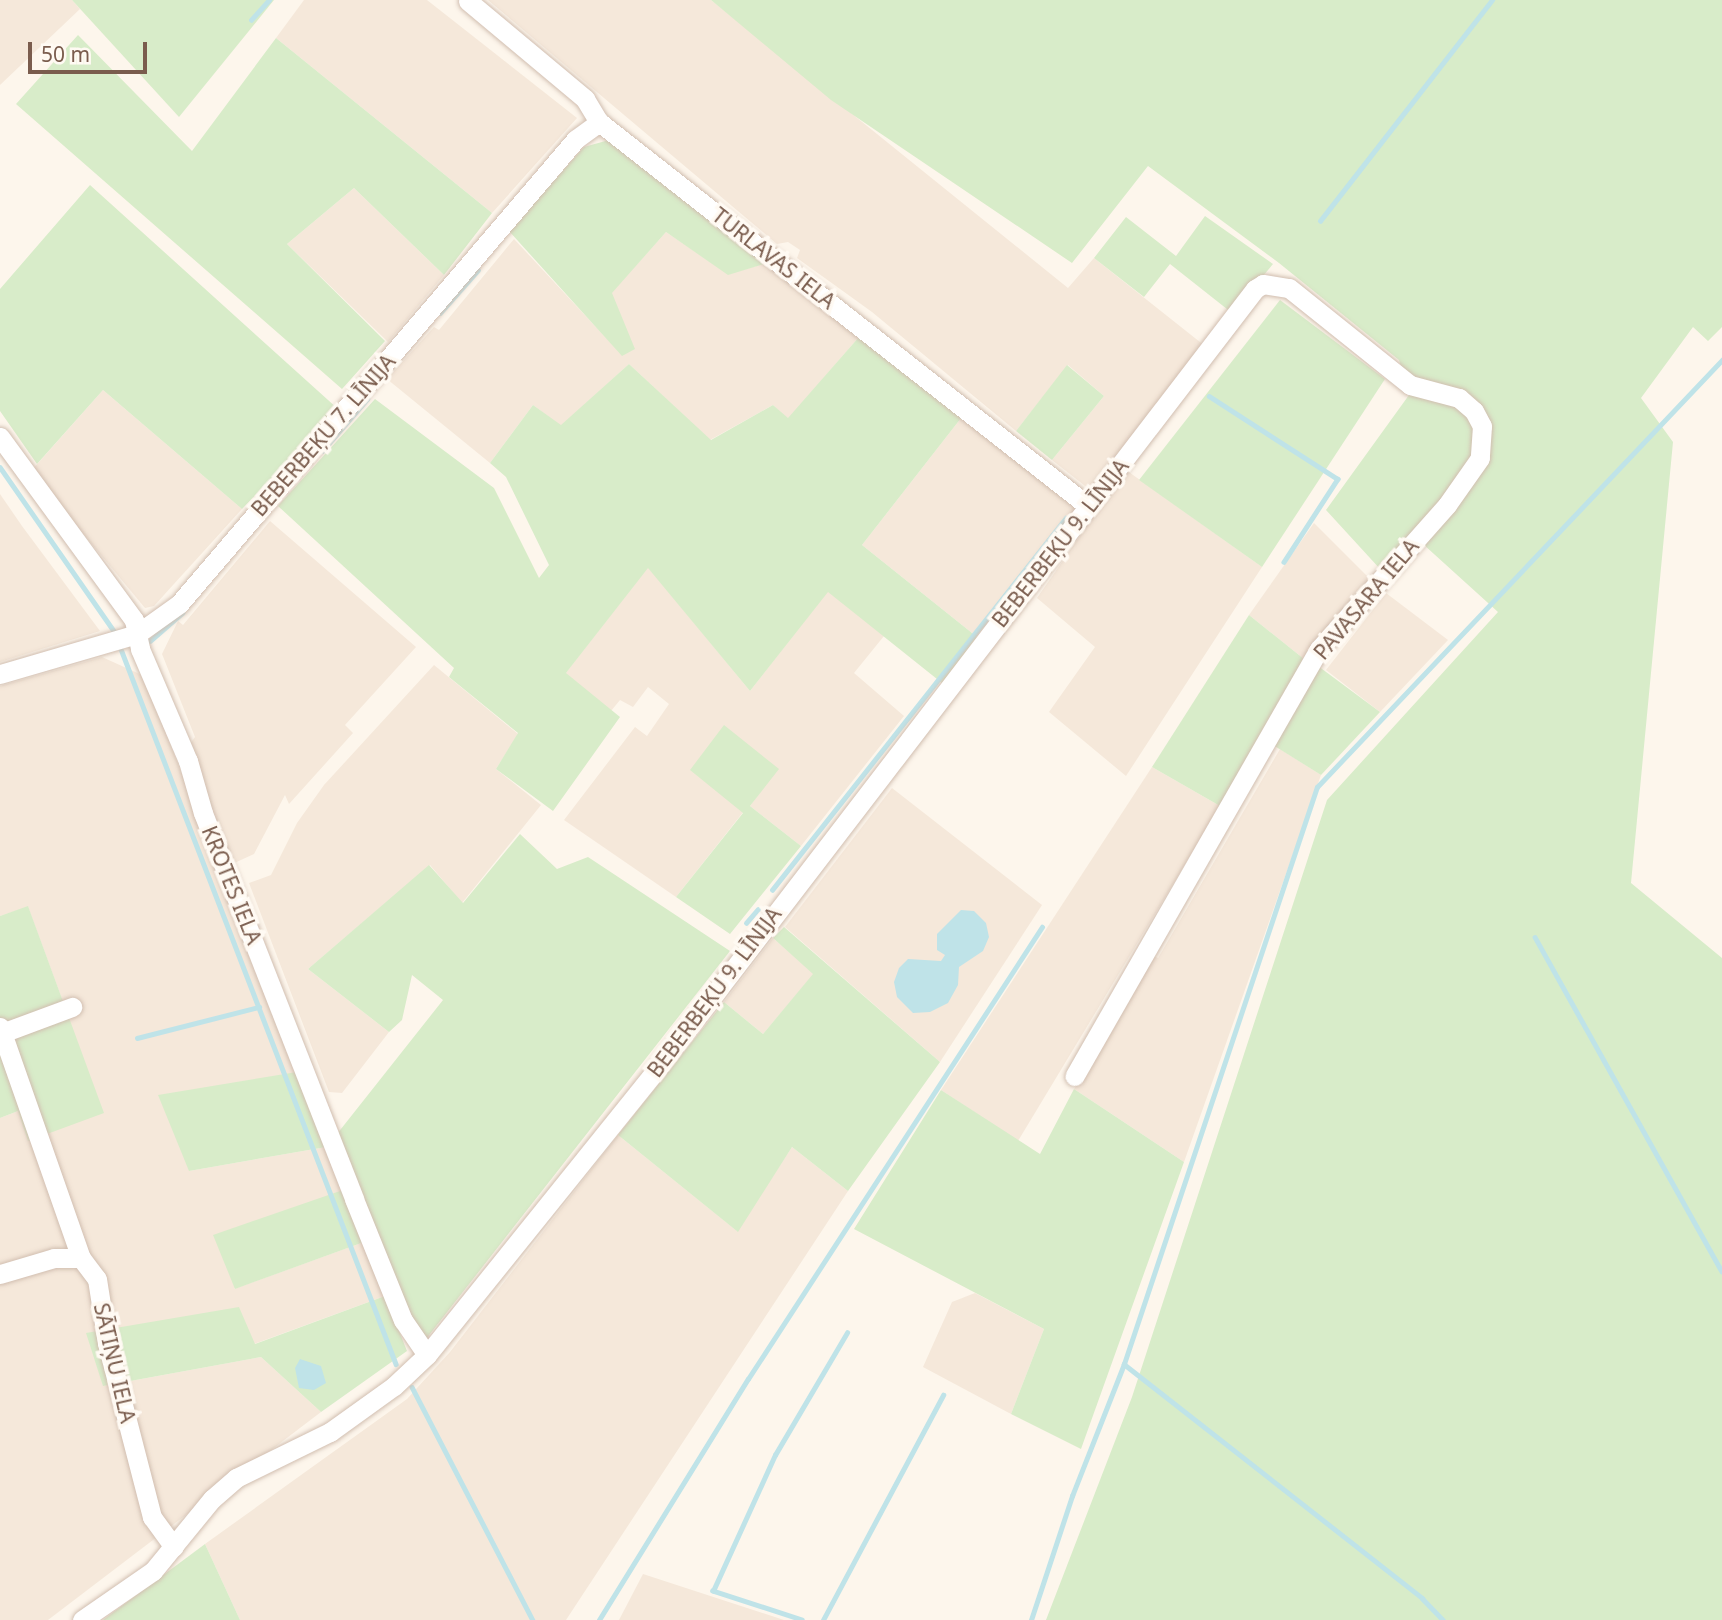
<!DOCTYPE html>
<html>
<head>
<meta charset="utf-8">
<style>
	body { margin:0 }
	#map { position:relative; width:1722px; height:1620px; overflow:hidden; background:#fdf6ec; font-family:"Noto Sans",sans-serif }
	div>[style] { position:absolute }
	.residential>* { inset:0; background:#f5e8da }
	.green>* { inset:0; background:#d8ecc9 }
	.water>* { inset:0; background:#bfe3e8 }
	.stream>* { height:4.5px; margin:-2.25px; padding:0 2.25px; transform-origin:2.25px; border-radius:2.25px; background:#bfe3e8 }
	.roads { filter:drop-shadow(0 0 2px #d1beb0) drop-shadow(0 0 2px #d1beb0) }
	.street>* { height:19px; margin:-9.5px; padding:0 9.5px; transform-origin:9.5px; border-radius:9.5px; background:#fff }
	span { translate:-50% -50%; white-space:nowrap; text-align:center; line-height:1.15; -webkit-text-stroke:7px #fffaf3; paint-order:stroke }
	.street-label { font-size:21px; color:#7a5c4d }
	.scale { position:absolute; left:28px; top:42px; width:119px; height:32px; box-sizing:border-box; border:4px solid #7a5c4d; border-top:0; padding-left:9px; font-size:21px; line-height:24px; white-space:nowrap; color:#7a5c4d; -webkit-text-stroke:5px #fffaf3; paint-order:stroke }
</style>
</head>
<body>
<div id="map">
	<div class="residential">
		<div style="clip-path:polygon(0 0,72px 0,80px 9px,0 85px)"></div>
		<div style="clip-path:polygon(304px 0,427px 0,577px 118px,492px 213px,276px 38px)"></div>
		<div style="clip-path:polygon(488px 0,711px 0,1068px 288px,1094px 258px,1205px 346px,1089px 489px,1052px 460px,1104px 396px,1068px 365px,1016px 431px,872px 312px,797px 258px,800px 250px,788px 242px,777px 244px)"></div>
		<div style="clip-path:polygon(354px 188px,444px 275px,388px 342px,287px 244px)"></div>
		<div style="clip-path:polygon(666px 232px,728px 274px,767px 263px,859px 337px,788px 419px,773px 405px,710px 440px,629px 364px,561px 426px,533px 405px,490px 463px,387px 379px,434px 327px,439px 330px,514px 239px,622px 355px,634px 349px,611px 293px)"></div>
		<div style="clip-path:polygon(103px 390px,242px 509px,154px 606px,145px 608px,31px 471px)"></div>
		<div style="clip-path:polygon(965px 413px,1082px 505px,977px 637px,862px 545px)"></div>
		<div style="clip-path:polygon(1126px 470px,1262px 567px,1126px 776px,1049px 712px,1095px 647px,1037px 598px)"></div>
		<div style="clip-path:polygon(0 494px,22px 526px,100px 631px,0 662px)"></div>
		<div style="clip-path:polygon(270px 521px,416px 647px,345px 725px,353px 733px,289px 804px,285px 795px,254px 854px,230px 865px,189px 745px,195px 737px,162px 654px,178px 621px,183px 625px)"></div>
		<div style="clip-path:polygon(1314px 523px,1371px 580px,1304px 659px,1249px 615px)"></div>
		<div style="clip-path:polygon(648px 567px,750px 691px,828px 591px,884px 636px,854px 673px,904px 716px,801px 846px,750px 806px,778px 768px,676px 897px,564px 820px,635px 727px,647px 736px,669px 704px,648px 687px,633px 707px,620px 700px,611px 711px,565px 674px)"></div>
		<div style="clip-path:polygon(1386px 593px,1448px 640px,1380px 712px,1326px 670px)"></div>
		<div style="clip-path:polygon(102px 657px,144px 676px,297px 1072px,189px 1171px,326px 1147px,343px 1190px,234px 1289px,364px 1242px,385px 1296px,254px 1344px,103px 1386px,261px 1357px,321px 1412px,48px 1620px,0 1620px,0 1118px,18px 1111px,29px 1140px,69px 1018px,28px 907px,0 916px,0 686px)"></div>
		<div style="clip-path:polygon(434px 665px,518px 734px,496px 769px,541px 805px,462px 903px,430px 865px,308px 969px,389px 1032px,342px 1093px,329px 1092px,249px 883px,271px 875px,297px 823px,324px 785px)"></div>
		<div style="clip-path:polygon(1280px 749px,1321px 775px,1184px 1162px,1074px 1089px,1153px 956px,1158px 958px)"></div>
		<div style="clip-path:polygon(1152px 767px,1220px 806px,1018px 1141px,941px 1090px)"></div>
		<div style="clip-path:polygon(892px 788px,1042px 905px,940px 1062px,785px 927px)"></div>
		<div style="clip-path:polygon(773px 938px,814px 974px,763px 1034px,724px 1002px)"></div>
		<div style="clip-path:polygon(618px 1135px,737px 1231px,792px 1147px,848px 1191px,566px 1620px,240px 1620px,205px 1544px,407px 1399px,450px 1352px)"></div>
		<div style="clip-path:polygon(975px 1293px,1044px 1329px,1011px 1414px,923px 1367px,952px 1302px)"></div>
		<div style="clip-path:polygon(643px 1574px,784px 1620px,619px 1620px)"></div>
	</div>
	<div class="green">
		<div style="clip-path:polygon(72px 0,274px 0,179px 117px)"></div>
		<div style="clip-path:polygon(711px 0,1722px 0,1722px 327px,1708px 341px,1693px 327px,1641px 398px,1673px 442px,1631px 883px,1722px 958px,1722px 1620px,1046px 1620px,1132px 1397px,1327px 800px,1498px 612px,1413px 535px,1381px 570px,1326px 510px,1409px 395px,1399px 360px,1279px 263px,1148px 166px,1072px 263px,831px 100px)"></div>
		<div style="clip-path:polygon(78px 35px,192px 151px,276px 38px,492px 213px,444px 275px,354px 188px,287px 244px,385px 341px,342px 389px,16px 104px)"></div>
		<div style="clip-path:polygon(609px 140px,767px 263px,728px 275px,666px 232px,612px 293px,635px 349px,622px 356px,509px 231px,584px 147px)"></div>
		<div style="clip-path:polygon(90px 185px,338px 409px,242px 509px,103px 390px,37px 464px,0 411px,0 289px)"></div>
		<div style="clip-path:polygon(1205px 216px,1273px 264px,1232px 313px,1170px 264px,1144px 297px,1094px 258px,1126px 217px,1176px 256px)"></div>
		<div style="clip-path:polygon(1280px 300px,1385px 379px,1262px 567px,1139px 480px)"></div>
		<div style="clip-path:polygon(859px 337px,965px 413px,862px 545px,977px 637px,942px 683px,828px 592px,750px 691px,648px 568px,566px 673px,620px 717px,553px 811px,496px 769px,518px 733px,449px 677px,454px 668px,278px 506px,375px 399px,494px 488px,539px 578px,549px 565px,506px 477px,490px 463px,533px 405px,561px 425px,629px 364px,711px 440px,773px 405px,788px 418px)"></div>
		<div style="clip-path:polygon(1067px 365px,1104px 396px,1052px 460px,1016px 431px)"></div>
		<div style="clip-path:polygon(1249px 615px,1304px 659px,1220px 806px,1152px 767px)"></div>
		<div style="clip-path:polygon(1318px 666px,1380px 712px,1321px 775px,1273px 745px)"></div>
		<div style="clip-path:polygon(724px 725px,779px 769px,750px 806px,801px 846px,730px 934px,676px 897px,743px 813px,690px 770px)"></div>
		<div style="clip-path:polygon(520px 834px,557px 869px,588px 857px,730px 951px,426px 1339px,413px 1325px,337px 1134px,443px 1000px,412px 975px,402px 1020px,389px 1032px,308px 969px,429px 865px,463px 903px)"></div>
		<div style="clip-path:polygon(28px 906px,104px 1113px,28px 1141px,18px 1111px,0 1118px,0 916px)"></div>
		<div style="clip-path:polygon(784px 927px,940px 1062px,848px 1191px,792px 1147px,738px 1232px,618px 1135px,724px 1002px,763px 1034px,813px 974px,773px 938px)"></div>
		<div style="clip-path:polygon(297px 1072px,326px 1147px,189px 1171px,158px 1095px)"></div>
		<div style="clip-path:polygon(1074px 1089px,1184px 1162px,1081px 1449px,1011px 1414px,1044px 1329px,854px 1229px,941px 1090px,1040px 1154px)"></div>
		<div style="clip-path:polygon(343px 1190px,364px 1242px,235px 1289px,213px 1235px)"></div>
		<div style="clip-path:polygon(385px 1296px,407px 1351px,321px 1412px,261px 1357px,103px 1386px,86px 1333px,239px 1307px,255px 1344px)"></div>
		<div style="clip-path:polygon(205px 1544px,240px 1620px,103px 1620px)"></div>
	</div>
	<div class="water">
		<div style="clip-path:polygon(961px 910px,974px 911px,986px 923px,989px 937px,983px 951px,959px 967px,958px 985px,948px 1003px,930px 1012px,913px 1013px,897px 997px,894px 982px,899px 968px,908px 959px,941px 961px,945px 955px,937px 950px,937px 934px)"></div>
		<div style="clip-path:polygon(300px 1359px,321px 1366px,326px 1383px,314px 1390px,299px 1388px,295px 1368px)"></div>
	</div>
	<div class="stream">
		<div style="left:251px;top:20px;width:27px;rotate:-48deg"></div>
		<div style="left:1320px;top:221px;width:280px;rotate:-52.1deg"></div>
		<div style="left:440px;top:313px;width:57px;rotate:-48.5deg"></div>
		<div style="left:1209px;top:396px;width:153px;rotate:32.8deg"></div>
		<div style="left:1338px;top:479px;width:99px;rotate:123deg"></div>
		<div style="left:322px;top:451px;width:69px;rotate:-49.1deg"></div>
		<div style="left:0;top:467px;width:200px;rotate:55.2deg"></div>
		<div style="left:150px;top:641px;width:43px;rotate:-41.2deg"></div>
		<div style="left:121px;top:649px;width:766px;rotate:68.96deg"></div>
		<div style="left:772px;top:890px;width:474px;rotate:-51.7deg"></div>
		<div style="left:746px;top:923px;width:18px;rotate:-49deg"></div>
		<div style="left:1535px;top:937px;width:383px;rotate:60.8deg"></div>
		<div style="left:137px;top:1038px;width:126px;rotate:-14.3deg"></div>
		<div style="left:1124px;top:1364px;width:608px;rotate:-71.51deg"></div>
		<div style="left:1317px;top:787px;width:589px;rotate:-46.51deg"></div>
		<div style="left:412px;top:1387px;width:263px;rotate:62.6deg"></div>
		<div style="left:599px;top:1620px;width:283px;rotate:-58.3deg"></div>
		<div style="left:748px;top:1379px;width:539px;rotate:-56.96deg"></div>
		<div style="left:802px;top:1620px;width:94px;rotate:-162deg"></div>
		<div style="left:713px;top:1591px;width:149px;rotate:-65.5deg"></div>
		<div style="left:775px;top:1455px;width:142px;rotate:-59.5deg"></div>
		<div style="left:823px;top:1620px;width:255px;rotate:-61.9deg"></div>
		<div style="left:1031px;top:1620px;width:131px;rotate:-71.7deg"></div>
		<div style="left:1072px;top:1496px;width:142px;rotate:-68.5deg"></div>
		<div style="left:1124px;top:1364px;width:379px;rotate:38.1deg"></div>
		<div style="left:1422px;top:1598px;width:30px;rotate:46deg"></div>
	</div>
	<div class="roads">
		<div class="street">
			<div style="left:468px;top:1px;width:153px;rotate:39.9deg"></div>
			<div style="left:585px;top:99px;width:27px;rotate:59deg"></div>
			<div style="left:599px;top:122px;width:622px;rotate:38.14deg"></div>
			<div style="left:0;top:437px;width:227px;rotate:53.8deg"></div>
			<div style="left:134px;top:620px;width:30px;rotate:78deg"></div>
			<div style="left:140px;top:649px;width:122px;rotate:66.8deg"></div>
			<div style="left:188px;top:761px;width:54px;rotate:73.9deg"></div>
			<div style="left:203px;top:813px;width:414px;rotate:68.6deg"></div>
			<div style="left:354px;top:1199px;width:131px;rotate:68deg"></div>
			<div style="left:403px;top:1320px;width:42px;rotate:55.6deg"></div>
			<div style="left:0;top:674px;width:143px;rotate:-16.3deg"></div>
			<div style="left:137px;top:634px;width:52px;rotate:-35.5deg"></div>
			<div style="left:179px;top:604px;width:611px;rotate:-49.51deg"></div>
			<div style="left:576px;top:139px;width:29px;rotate:-36deg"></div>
			<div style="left:0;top:1027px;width:245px;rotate:70.7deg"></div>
			<div style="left:81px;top:1258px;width:26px;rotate:53deg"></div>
			<div style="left:97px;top:1279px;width:65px;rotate:81.1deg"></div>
			<div style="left:107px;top:1343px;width:180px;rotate:75.5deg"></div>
			<div style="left:152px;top:1517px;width:37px;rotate:54deg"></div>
			<div style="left:2px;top:1033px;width:75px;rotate:-20.4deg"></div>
			<div style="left:0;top:1274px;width:56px;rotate:-16.5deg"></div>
			<div style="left:54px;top:1258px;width:27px"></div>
			<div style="left:82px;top:1620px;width:86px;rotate:-34.6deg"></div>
			<div style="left:153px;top:1571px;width:93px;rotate:-50.7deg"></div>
			<div style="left:212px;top:1499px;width:32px;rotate:-41deg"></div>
			<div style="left:236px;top:1478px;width:105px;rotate:-26.1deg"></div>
			<div style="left:330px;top:1432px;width:79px;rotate:-35.7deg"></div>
			<div style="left:394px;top:1386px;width:45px;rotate:-43.2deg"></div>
			<div style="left:427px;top:1355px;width:372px;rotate:-51.2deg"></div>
			<div style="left:660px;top:1065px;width:978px;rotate:-52.52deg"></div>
			<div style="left:1255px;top:289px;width:9px;rotate:-32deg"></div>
			<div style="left:1263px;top:284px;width:26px;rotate:9deg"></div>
			<div style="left:1289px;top:288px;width:155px;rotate:38.7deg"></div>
			<div style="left:1410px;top:385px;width:51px;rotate:14.9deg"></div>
			<div style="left:1459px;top:398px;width:20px;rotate:41deg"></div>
			<div style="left:1474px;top:411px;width:17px;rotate:62deg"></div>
			<div style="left:1482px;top:426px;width:32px;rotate:94deg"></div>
			<div style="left:1480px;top:458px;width:57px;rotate:125.1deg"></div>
			<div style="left:1447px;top:505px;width:193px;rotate:131.6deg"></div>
			<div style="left:1319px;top:649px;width:492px;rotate:119.8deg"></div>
		</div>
	</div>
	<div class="street-label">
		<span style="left:774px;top:258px;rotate:38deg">TURLAVAS IELA</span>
		<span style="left:323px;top:435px;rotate:-49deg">BEBERBEĶU 7. LĪNIJA</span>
		<span style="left:1060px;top:543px;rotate:-52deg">BEBERBEĶU 9. LĪNIJA</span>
		<span style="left:1366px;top:599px;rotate:-50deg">PAVASARA IELA</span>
		<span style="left:232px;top:885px;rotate:68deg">KROTES IELA</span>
		<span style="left:714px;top:992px;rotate:-53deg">BEBERBEĶU 9. LĪNIJA</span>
		<span style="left:115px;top:1363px;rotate:77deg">SĀTIŅU IELA</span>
	</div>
	<div class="scale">50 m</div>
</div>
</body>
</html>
